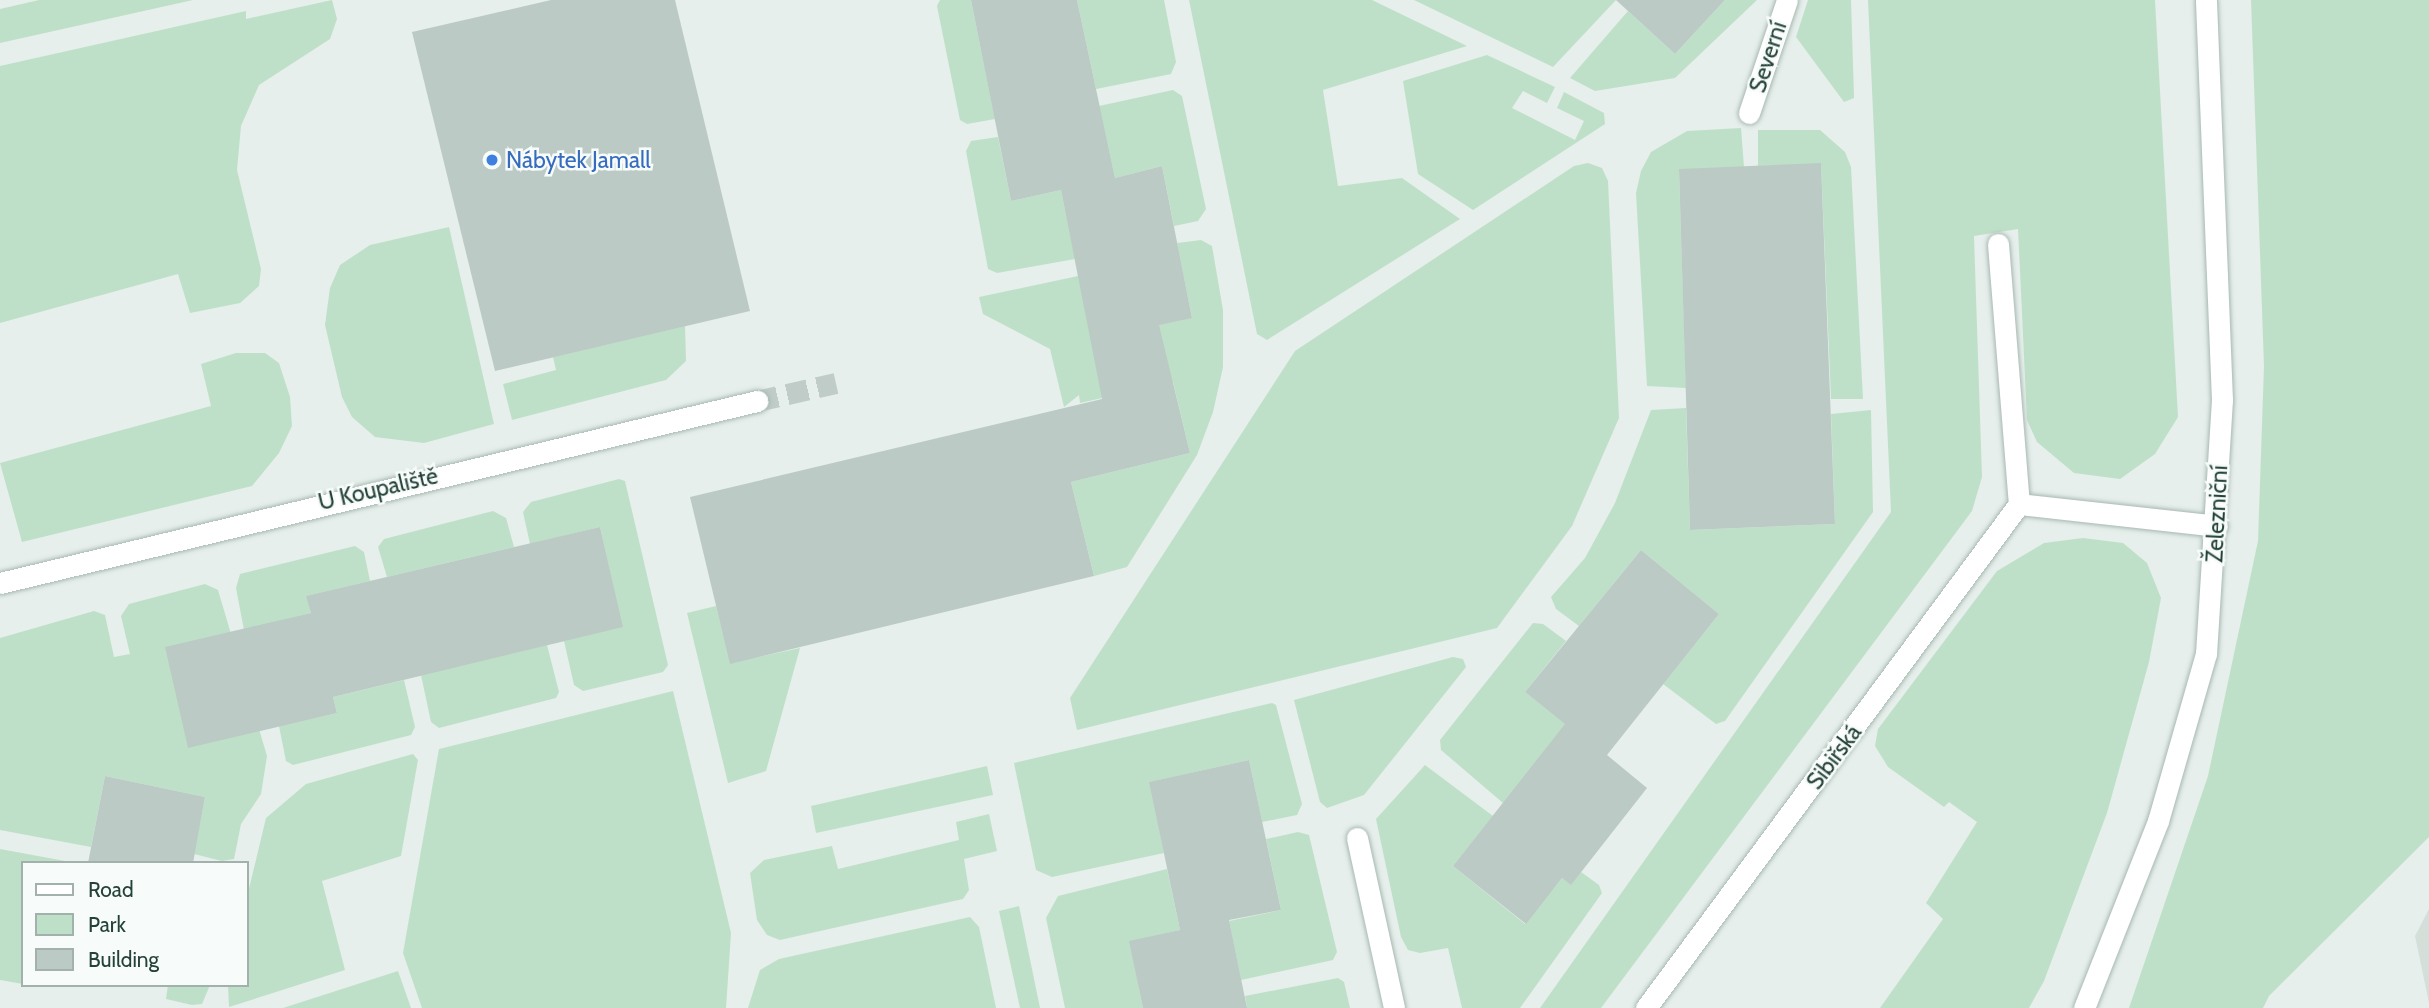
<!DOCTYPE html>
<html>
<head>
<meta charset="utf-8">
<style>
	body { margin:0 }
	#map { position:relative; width:2429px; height:1008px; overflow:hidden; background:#e6efeb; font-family:Cabin,sans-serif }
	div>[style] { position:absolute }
	.built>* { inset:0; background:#d4dfda }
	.green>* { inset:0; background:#bfe0c8 }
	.building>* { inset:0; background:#bbcac4 }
	.minor-tunnel>* { height:21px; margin-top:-10.5px; transform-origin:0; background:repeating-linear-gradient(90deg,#bfccc8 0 21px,transparent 0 31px) }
	.roads { filter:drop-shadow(0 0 2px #a8b8b2) drop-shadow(0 0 2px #a8b8b2) }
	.minor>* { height:21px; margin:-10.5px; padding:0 10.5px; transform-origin:10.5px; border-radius:10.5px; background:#fff }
	.dots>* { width:19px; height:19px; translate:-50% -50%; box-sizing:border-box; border:4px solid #f7fbf9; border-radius:50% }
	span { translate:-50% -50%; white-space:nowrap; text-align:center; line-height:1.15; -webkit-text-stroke:5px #f7fbf9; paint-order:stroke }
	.street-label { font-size:23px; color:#24423a }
	.shop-label { font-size:23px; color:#366cbe }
	.left { translate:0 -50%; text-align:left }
	.legend { position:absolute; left:21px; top:861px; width:228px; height:126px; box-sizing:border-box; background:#f7fbf9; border:2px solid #a3b1ad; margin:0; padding:9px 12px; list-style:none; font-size:21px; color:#24423a }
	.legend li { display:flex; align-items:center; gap:14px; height:35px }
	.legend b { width:35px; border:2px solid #a3b1ad }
</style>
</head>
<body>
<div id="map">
	<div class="built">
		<div style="clip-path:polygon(2429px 909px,2429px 1003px,2415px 936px)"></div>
	</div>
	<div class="green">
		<div style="clip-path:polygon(39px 0,193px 0,0 43px,0 9px)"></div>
		<div style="clip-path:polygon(332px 0,337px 19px,330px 39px,259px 85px,241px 126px,237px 170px,261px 269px,259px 286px,240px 303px,190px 313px,178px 274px,0 323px,0 66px,246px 11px,246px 19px)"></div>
		<div style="clip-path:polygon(940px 0,971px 0,995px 119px,967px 124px,960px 120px,937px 6px)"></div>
		<div style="clip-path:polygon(1077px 0,1164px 0,1176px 62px,1171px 74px,1096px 89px)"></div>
		<div style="clip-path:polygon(1189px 0,1372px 0,1467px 46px,1323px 90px,1338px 186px,1402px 178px,1460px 219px,1267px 340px,1257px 334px)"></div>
		<div style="clip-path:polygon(1414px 0,1616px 0,1553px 67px)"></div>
		<div style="clip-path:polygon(1725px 0,1757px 0,1675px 78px,1595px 91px,1570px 78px,1628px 11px,1675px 54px)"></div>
		<div style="clip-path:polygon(1808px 0,1851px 0,1854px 98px,1844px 102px,1796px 37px)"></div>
		<div style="clip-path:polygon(1868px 0,2155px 0,2178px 417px,2155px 454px,2120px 479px,2074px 473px,2037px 442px,2027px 420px,2018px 229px,1974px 236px,1982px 477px,1972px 511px,1601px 1008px,1540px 1008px,1891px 512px)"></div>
		<div style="clip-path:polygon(2251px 0,2429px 0,2429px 837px,2269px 996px,2263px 1008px,2129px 1008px,2208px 776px,2258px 541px,2264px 366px)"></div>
		<div style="clip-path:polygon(1487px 55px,1555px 87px,1547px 103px,1523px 91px,1512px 108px,1575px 140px,1584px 121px,1557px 108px,1564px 92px,1604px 113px,1605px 124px,1473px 210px,1418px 174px,1403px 81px)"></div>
		<div style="clip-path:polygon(1173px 90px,1182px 96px,1206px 209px,1198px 221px,1174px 226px,1162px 166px,1115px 178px,1099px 106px)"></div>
		<div style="clip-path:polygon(1741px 128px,1744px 167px,1679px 170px,1686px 388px,1647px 386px,1636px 193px,1641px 171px,1651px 152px,1687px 131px)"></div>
		<div style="clip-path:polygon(1758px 130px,1820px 130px,1845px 152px,1851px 167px,1863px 399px,1831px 399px,1821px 164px,1758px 166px)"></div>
		<div style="clip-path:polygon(998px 137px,1011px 201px,1061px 190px,1075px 259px,997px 273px,988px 269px,966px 151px,971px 141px)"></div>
		<div style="clip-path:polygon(1588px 163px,1602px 168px,1608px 181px,1619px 418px,1572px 526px,1497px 628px,1077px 730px,1070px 698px,1295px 351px,1574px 166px)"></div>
		<div style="clip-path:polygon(449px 227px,494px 424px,424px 443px,375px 437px,352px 417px,342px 397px,325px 325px,330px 288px,340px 265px,370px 245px)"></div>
		<div style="clip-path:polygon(1201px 240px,1212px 246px,1223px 310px,1223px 367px,1213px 412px,1197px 455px,1127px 567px,1094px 576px,1071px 482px,1190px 453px,1173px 382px,1080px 403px,1079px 395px,1064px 407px,1050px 349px,983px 314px,979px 297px,1078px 276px,1192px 318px,1177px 243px)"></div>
		<div style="clip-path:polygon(685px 326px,686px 361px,666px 380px,512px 420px,503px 384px,556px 370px,553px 357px)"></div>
		<div style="clip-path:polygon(236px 353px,265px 353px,279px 363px,290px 397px,292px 426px,279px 453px,252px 486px,22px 542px,0 463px,211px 406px,201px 364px)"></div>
		<div style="clip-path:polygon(1686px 408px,1690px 530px,1835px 524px,1831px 414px,1871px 410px,1873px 512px,1725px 721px,1716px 724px,1663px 684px,1719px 614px,1641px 550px,1579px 626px,1556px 609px,1551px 597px,1585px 558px,1615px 503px,1651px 410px)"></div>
		<div style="clip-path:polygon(619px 479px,625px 481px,668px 665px,663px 672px,583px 691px,574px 685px,564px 641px,622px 626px,600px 527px,530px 544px,523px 512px,531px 502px)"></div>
		<div style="clip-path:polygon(493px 511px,506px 518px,514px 547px,387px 577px,378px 547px,384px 539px)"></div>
		<div style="clip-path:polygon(2083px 538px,2123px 543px,2147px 563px,2161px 598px,2149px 662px,2107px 813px,2044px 981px,2029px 1008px,1880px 1008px,1943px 919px,1926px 903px,1977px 822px,1949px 802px,1944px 807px,1888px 767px,1875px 746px,1878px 729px,1997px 571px,2044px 543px)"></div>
		<div style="clip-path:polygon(355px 546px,364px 552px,370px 581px,307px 596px,311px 613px,244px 630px,236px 588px,240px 574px)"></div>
		<div style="clip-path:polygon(205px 584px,218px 590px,267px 756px,261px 794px,241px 824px,234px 859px,222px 861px,194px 854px,205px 797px,105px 776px,91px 847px,0 830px,0 638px,94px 611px,105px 615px,114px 657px,130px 654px,121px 616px,129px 604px)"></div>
		<div style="clip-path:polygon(716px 606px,731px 663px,800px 648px,766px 771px,728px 783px,687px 613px)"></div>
		<div style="clip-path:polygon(1533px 623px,1543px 624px,1566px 641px,1525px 692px,1567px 725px,1503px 803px,1441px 750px,1440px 740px)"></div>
		<div style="clip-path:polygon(547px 645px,559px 692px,556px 698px,439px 728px,431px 722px,421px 675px)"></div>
		<div style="clip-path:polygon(1453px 657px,1463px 659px,1466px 667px,1364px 795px,1327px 808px,1320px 802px,1294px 700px)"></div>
		<div style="clip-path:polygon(404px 680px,415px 727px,411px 735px,293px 765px,286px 761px,279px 726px,337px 713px,333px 697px)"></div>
		<div style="clip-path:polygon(673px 691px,731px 933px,726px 1008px,422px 1008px,403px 953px,439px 749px)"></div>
		<div style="clip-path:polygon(1272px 703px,1276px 705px,1302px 804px,1297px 815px,1262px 822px,1249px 760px,1150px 782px,1164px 853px,1052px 877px,1036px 870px,1014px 763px)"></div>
		<div style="clip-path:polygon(413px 754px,418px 760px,401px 856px,322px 881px,345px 970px,229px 1007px,228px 985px,247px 985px,247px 897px,266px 818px,306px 784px)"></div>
		<div style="clip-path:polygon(1425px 765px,1493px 816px,1453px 866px,1525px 924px,1562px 878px,1571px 884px,1581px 872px,1599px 885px,1602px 893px,1520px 1008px,1462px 1008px,1448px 948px,1420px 953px,1408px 950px,1401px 937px,1376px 819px)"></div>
		<div style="clip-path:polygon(987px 766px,993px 795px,816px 833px,811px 806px)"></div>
		<div style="clip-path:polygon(989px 814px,997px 851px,964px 859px,969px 890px,963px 899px,780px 940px,767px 935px,757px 920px,750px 873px,764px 860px,832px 846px,838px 869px,959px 840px,956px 822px)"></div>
		<div style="clip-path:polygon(1298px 832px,1309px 835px,1337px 952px,1333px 960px,1241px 980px,1229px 921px,1281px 910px,1266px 839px)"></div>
		<div style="clip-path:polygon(0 849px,76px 863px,23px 863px,23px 984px,0 980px)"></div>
		<div style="clip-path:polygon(1167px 869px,1180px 930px,1130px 942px,1143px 1008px,1065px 1008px,1046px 918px,1058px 896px)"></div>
		<div style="clip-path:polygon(1019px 906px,1040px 1008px,1020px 1008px,999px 911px)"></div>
		<div style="clip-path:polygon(970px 917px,979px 927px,996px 1008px,748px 1008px,760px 970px,779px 959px)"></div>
		<div style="clip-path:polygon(398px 971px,411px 1008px,283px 1008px)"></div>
		<div style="clip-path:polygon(1338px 978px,1344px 982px,1350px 1008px,1247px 1008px,1245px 996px)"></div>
		<div style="clip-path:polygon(168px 985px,210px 985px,202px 1004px,192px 1005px,166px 999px)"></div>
	</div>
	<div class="building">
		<div style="clip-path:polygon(551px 0,675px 0,750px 311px,495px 371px,412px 32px)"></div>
		<div style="clip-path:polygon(971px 0,1077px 0,1115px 178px,1162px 166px,1192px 318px,1159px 325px,1190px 453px,1071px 482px,1094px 576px,730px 664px,690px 497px,1102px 399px,1061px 190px,1011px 201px)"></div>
		<div style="clip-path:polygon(1616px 0,1725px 0,1675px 54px)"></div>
		<div style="clip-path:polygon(1821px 163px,1835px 524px,1690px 530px,1679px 169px)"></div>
		<div style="clip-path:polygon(600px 527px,623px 627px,333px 697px,337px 713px,188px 748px,165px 647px,311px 613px,306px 596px)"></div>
		<div style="clip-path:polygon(1641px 550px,1719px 614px,1607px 755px,1647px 788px,1571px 885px,1562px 878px,1526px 924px,1453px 866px,1565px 724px,1525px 692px)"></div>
		<div style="clip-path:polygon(1249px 760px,1281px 910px,1229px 920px,1247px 1008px,1143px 1008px,1129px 941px,1180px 930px,1149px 782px)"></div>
		<div style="clip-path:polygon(105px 776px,205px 797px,193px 863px,88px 863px)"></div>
	</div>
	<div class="minor-tunnel">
		<div style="left:757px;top:401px;width:81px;rotate:-12.8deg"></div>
	</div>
	<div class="roads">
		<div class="minor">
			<div style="left:1749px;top:113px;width:119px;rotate:-71.4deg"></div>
			<div style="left:1998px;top:244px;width:261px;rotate:85.4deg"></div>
			<div style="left:0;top:583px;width:779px;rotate:-13.52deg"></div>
			<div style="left:1357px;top:838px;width:174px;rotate:77.7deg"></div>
			<div style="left:1646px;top:1008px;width:627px;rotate:-53.5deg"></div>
			<div style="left:2019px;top:504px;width:199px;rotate:6.3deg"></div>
			<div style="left:2084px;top:1008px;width:201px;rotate:-68.4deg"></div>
			<div style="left:2158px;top:821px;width:174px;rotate:-74deg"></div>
			<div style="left:2206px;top:654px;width:255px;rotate:-86.4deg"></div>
			<div style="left:2222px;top:400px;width:400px;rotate:-92.3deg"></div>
		</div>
	</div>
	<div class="dots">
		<div style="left:492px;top:160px;background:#3f7fe0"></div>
	</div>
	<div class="street-label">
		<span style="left:1768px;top:57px;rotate:-72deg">Severní</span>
		<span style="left:378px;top:489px;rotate:-13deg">U Koupaliště</span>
		<span style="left:2217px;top:514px;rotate:-87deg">Železniční</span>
		<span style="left:1834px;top:757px;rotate:-53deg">Sibiřská</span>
	</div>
	<div class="shop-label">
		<span class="left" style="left:506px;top:160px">Nábytek Jamall</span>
	</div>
	<ul class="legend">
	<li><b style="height:9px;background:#fff"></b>Road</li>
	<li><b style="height:19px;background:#bfe0c8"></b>Park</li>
	<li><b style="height:19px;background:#bbcac4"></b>Building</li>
	</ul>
</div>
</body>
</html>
